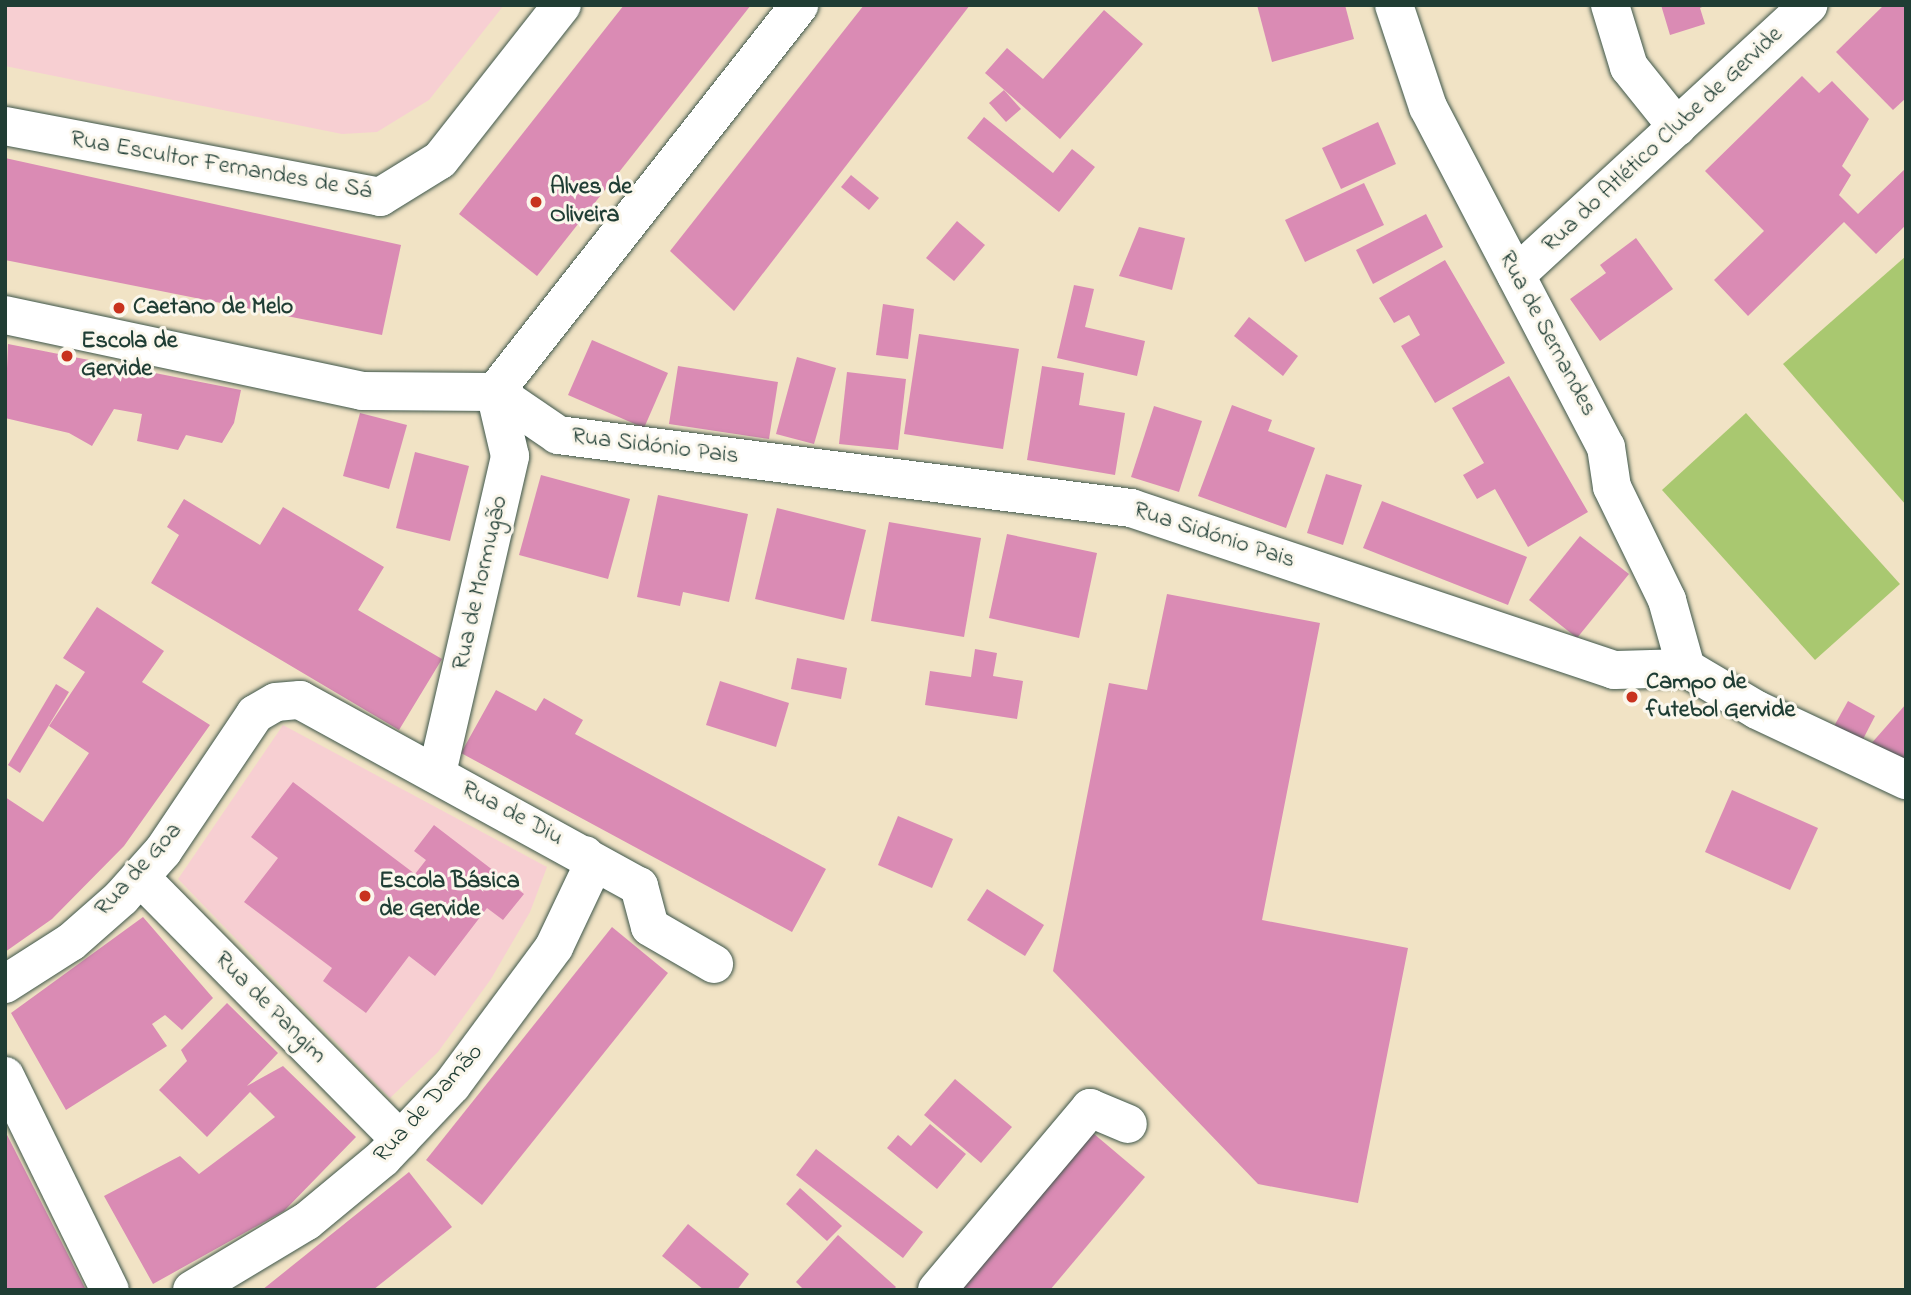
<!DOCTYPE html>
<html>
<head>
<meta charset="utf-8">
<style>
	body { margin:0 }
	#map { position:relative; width:1911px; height:1295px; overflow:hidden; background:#f1e3c5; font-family:"Indie Flower",sans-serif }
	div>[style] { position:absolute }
	.built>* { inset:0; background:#f7cfd2 }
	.green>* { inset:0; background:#a9c870 }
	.building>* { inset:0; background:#da8bb4 }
	.roads { filter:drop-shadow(0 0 2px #3e564a) drop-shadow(0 0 2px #3e564a) }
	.street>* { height:38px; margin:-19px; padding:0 19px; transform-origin:19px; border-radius:19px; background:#fff }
	.secondary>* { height:38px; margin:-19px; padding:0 19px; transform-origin:19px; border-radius:19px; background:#fff }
	.dots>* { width:19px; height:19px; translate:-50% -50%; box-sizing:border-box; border:4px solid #fbf7ec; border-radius:50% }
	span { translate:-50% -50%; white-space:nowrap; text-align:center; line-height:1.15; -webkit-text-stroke:6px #fbf7ec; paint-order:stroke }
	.street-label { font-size:24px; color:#1f3d34 }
	.poi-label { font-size:24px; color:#1f3d34; font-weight:700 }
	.left { translate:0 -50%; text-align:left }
	.frame { position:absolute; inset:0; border:7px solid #1f3d34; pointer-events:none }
</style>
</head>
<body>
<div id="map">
	<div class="built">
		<div style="clip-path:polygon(5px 5px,504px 5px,429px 100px,377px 132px,342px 134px,5px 66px)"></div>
		<div style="clip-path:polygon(283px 725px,547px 867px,530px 912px,491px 979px,438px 1052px,390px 1098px,178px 879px)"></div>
	</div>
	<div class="green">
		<div style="clip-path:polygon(1906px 256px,1906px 505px,1783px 364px)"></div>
		<div style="clip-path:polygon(1746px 413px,1900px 584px,1815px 660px,1662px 490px)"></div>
	</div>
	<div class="building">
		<div style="clip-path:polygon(624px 5px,751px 5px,537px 276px,459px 214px)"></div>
		<div style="clip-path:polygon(864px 5px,970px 5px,734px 311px,670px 251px)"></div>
		<div style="clip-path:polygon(1257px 5px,1345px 5px,1354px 39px,1272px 62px)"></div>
		<div style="clip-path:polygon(1661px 5px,1706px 5px,1700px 8px,1705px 24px,1670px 35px)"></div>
		<div style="clip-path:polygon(1884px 5px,1906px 5px,1906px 98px,1893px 110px,1836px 52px)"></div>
		<div style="clip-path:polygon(1104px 10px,1143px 44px,1060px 139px,985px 73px,1007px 48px,1043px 79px)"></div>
		<div style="clip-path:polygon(1802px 76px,1819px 93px,1832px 81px,1869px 119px,1842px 166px,1851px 175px,1839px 195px,1858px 214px,1906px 168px,1906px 225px,1876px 254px,1844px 222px,1748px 316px,1714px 280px,1764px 231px,1705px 171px)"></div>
		<div style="clip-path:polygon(1004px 90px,1021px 109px,1006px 122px,989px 103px)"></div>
		<div style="clip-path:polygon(984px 117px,1053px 173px,1072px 149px,1095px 167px,1059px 212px,967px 138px)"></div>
		<div style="clip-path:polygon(1378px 122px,1396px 164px,1341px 189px,1322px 148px)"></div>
		<div style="clip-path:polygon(5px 158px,401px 245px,382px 335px,5px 260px)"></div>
		<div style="clip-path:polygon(851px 175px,879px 198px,869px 210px,841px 187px)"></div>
		<div style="clip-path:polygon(1364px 183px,1384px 225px,1305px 262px,1285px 220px)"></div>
		<div style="clip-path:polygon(1426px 214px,1443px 247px,1373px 284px,1356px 250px)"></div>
		<div style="clip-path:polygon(957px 221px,985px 245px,954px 281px,926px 258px)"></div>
		<div style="clip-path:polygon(1139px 227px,1185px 238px,1172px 290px,1119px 276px)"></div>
		<div style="clip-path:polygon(1636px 238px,1673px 289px,1600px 341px,1570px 299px,1606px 273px,1600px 265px)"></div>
		<div style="clip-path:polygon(1445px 260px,1505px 363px,1435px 403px,1401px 346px,1420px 335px,1409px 315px,1394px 323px,1379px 298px)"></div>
		<div style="clip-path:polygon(1074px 285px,1094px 289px,1085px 327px,1145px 341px,1137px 376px,1057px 358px)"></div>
		<div style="clip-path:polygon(883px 304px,914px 309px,908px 359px,876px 355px)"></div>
		<div style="clip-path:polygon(1249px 317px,1298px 356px,1283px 376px,1234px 336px)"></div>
		<div style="clip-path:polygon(919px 334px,1019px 349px,1003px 449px,904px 434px)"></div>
		<div style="clip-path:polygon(592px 340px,668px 373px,644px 428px,568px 395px)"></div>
		<div style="clip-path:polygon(8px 344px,241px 390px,234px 423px,222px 443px,186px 435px,178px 450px,137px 441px,142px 414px,114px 409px,92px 446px,69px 433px,5px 418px)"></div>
		<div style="clip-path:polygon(797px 357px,836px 368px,814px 444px,776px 434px)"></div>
		<div style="clip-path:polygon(678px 366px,778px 382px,769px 439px,669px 424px)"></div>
		<div style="clip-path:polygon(1042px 366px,1084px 373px,1079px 405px,1125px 413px,1115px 475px,1027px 460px)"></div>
		<div style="clip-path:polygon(847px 372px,906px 379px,898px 450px,839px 444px)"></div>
		<div style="clip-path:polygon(1509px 376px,1588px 512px,1528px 547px,1495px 489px,1477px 499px,1463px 475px,1484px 463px,1452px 408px)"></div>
		<div style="clip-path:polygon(1232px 405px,1272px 420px,1268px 431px,1315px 448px,1286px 528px,1198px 496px)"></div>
		<div style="clip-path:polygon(1154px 406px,1202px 421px,1179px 492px,1131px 477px)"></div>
		<div style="clip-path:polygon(360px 413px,407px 425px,389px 489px,343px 476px)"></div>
		<div style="clip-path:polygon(415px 452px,469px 466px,450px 541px,396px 528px)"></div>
		<div style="clip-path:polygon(1326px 474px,1362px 485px,1343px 545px,1307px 533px)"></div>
		<div style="clip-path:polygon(541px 475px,630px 499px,608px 579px,519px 555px)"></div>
		<div style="clip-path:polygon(658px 495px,748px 514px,729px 602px,683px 592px,680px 606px,637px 597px)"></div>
		<div style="clip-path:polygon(184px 499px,260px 545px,283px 507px,384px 567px,358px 610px,442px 659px,399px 730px,151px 583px,179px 535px,167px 527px)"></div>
		<div style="clip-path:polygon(1382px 501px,1527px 557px,1508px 605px,1363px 548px)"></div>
		<div style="clip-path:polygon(777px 508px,866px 530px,844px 620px,755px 599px)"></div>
		<div style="clip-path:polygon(889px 522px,981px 538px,964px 637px,871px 621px)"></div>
		<div style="clip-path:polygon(1007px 534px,1097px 553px,1079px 638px,989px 618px)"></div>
		<div style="clip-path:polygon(1580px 536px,1629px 574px,1577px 638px,1529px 600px)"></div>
		<div style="clip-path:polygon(1167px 594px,1320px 623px,1262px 920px,1408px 948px,1358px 1203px,1258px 1184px,1053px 971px,1109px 683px,1147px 690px)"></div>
		<div style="clip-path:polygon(97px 607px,164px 651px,142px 682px,210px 725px,124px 846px,52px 919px,5px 952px,5px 797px,43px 822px,89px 753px,49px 726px,85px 672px,63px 658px)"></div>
		<div style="clip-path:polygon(975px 649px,997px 653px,993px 676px,1023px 681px,1017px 719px,925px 705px,930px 671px,971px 677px)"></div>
		<div style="clip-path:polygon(797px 658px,847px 668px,841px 699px,791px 689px)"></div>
		<div style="clip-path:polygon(720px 681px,789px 703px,776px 747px,706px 725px)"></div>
		<div style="clip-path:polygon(56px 684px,69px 692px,20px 773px,8px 765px)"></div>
		<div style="clip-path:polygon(496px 690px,536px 711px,544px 698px,583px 720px,575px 734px,826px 869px,792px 932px,461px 753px)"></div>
		<div style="clip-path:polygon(1848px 701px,1875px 716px,1861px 743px,1833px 728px)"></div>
		<div style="clip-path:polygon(1906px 704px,1906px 763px,1870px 745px)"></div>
		<div style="clip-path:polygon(293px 782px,415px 874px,426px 860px,414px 851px,434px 825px,524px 894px,503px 920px,487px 908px,435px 976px,409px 956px,366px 1013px,323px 981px,332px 968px,244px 902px,278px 858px,251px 837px)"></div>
		<div style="clip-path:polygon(1732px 790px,1818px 828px,1790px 890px,1705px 852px)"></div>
		<div style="clip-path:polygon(898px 816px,953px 839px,932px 888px,878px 865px)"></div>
		<div style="clip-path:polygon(987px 889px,1044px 925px,1025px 956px,967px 920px)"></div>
		<div style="clip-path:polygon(143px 917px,213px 998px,182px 1030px,165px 1015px,152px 1024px,167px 1046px,66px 1110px,11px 1013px)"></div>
		<div style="clip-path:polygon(612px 927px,668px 973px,482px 1205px,426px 1160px)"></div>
		<div style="clip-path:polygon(227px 1003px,278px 1053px,247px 1086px,283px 1066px,356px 1137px,284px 1211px,153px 1284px,104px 1196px,180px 1156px,199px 1174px,275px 1117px,250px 1092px,207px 1137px,159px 1090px,187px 1061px,181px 1050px)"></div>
		<div style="clip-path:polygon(955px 1079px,1012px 1127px,981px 1163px,924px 1115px)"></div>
		<div style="clip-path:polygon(930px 1124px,966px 1154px,937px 1189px,887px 1148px,898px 1135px,911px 1146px)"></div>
		<div style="clip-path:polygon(1087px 1128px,1145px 1177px,1050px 1290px,951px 1290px)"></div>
		<div style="clip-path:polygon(5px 1131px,86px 1290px,5px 1290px)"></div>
		<div style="clip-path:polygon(816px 1149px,923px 1232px,903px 1258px,796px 1175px)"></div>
		<div style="clip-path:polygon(409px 1172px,452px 1227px,373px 1290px,262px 1290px)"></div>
		<div style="clip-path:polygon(800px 1188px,842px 1226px,827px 1241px,786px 1204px)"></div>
		<div style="clip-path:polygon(688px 1224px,749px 1274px,737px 1290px,704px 1290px,662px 1256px)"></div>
		<div style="clip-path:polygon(838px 1235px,896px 1287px,893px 1290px,804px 1290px,796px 1282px)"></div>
	</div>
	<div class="roads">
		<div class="street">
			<div style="left:1394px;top:5px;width:108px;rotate:71.6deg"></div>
			<div style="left:1428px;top:107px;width:384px;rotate:62.4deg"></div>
			<div style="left:1606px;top:447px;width:40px;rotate:81.5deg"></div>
			<div style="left:1612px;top:487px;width:126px;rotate:64deg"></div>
			<div style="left:1667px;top:600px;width:71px;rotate:74.4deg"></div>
			<div style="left:1610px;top:5px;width:65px;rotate:73deg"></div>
			<div style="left:1629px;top:67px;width:77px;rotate:51.3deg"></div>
			<div style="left:5px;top:126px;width:382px;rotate:10.7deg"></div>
			<div style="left:380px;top:197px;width:70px;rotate:-31.7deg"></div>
			<div style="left:440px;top:160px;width:197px;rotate:-51.8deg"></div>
			<div style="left:1516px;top:275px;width:398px;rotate:-42.7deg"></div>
			<div style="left:495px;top:392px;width:76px;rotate:34.3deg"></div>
			<div style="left:558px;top:435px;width:578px;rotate:7.26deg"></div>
			<div style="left:1131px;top:508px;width:509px;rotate:18.54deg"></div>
			<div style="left:1614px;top:670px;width:72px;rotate:-1.6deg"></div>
			<div style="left:1686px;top:668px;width:82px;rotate:30.6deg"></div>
			<div style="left:1757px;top:710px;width:165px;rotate:25.2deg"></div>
			<div style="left:437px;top:773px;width:325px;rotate:-77deg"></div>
			<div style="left:510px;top:456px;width:66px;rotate:-103.2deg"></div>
			<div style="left:140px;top:877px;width:370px;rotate:45.3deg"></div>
			<div style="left:5px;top:984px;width:78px;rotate:-32.5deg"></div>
			<div style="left:71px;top:942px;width:67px;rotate:-41.3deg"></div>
			<div style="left:121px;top:898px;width:63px;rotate:-48.2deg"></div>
			<div style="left:163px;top:851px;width:165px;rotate:-56.1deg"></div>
			<div style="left:255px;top:714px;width:24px;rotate:-30deg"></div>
			<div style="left:276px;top:702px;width:24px;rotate:-5deg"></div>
			<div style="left:300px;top:700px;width:387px;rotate:28.8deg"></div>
			<div style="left:639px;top:886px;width:42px;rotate:75deg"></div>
			<div style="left:650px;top:927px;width:74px;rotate:30deg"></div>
			<div style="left:5px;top:1076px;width:238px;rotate:63.9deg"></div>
			<div style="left:192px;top:1290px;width:134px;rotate:-31deg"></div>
			<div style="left:307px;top:1221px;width:99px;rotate:-39.7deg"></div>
			<div style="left:383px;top:1158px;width:100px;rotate:-46.6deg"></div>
			<div style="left:452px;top:1085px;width:172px;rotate:-53.5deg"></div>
			<div style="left:554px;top:947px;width:86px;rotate:-64.6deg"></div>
			<div style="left:591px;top:869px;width:15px;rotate:-113deg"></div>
			<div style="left:937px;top:1290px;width:238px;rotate:-49.9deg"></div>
			<div style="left:1090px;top:1108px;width:41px;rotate:22.8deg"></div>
		</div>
		<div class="secondary">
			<div style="left:5px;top:315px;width:365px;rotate:12deg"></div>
			<div style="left:362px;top:391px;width:133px;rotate:0.4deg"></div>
			<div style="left:495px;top:392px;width:492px;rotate:-51.8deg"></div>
		</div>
	</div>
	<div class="dots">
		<div style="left:536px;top:202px;background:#c8321e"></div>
		<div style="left:119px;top:308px;background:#c8321e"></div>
		<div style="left:67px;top:356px;background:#c8321e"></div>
		<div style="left:1632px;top:697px;background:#c8321e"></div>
		<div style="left:365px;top:896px;background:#c8321e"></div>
	</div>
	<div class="street-label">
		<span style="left:1663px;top:140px;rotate:-43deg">Rua do Atlético Clube de Gervide</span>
		<span style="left:221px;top:166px;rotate:10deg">Rua Escultor Fernandes de Sá</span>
		<span style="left:1547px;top:334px;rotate:62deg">Rua de Sernandes</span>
		<span style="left:655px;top:447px;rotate:7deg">Rua Sidónio Pais</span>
		<span style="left:1214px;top:536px;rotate:18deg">Rua Sidónio Pais</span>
		<span style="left:481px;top:583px;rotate:-77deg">Rua de Mormugão</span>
		<span style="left:512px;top:814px;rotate:28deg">Rua de Diu</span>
		<span style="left:139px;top:870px;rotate:-48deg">Rua de Goa</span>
		<span style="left:270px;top:1008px;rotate:45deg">Rua de Pangim</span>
		<span style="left:429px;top:1104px;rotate:-48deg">Rua de Damão</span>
	</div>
	<div class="poi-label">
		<span class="left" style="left:550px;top:202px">Alves de<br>Oliveira</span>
		<span class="left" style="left:133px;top:308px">Caetano de Melo</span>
		<span class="left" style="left:81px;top:356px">Escola de<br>Gervide</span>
		<span class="left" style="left:1646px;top:697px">Campo de<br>futebol Gervide</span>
		<span class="left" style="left:379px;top:896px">Escola Básica<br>de Gervide</span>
	</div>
	<div class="frame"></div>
</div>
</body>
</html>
